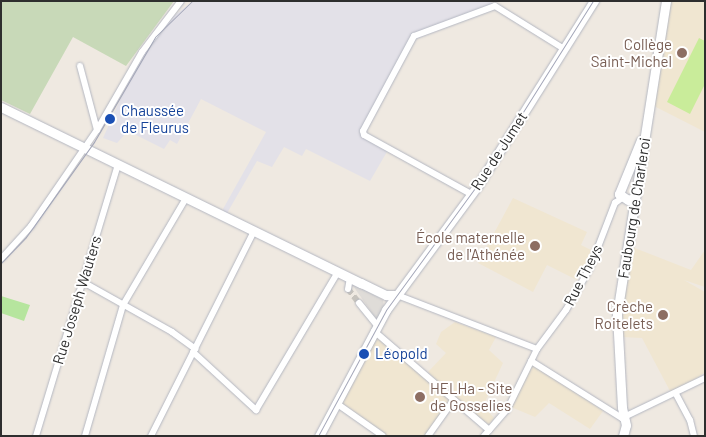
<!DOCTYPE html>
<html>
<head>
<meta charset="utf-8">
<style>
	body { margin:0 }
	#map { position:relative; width:706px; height:437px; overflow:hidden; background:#efe9e1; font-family:Barlow,sans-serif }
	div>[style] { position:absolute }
	.industrial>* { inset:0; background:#e3e1e8 }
	.education>* { inset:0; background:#f0e6d1 }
	.green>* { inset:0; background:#b6e59e }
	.cemetery>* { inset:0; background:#c8d9b8 }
	.pitch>* { inset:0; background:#c9ec9a }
	.plaza>* { inset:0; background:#dfdcd8 }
	.street-tunnel>* { height:6px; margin-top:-3px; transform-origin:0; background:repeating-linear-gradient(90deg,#c8c4bd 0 6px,transparent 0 9px) }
	.roads { filter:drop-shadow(0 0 1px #b4b7c1) drop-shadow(0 0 1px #b4b7c1) }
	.street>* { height:6px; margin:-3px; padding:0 3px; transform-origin:3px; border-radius:3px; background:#fff }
	.secondary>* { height:9px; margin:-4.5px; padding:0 4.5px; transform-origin:4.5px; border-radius:4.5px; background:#fff }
	.tram>* { height:1px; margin:-0.5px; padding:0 0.5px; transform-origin:0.5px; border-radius:0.5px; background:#a3a6b8 }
	.dots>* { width:14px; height:14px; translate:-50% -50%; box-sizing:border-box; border:2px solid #fff; border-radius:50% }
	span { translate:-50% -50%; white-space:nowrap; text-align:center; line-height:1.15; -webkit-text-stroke:4px #fff; paint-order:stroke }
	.education-label { font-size:15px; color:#785e54 }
	.right { translate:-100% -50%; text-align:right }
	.left { translate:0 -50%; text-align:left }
	.transit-label { font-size:15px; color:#164399 }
	.street-label { font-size:15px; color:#2e2e2e }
	.frame { position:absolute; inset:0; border:2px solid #2e2e2e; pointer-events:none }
</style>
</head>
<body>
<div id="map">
	<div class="industrial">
		<div style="clip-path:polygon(194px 1px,490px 1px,495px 6px,411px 41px,361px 130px,388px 150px,370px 181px,306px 149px,302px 156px,284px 147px,272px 167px,257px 161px,226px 215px,223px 209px,266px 132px,201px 99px,177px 144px,170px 140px,164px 149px,128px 131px,117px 143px,103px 138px,141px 53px,172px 17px)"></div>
	</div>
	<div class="education">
		<div style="clip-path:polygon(668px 1px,705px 1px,705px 132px,650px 104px)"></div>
		<div style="clip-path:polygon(513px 198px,587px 232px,581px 245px,593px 251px,577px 280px,547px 265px,533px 292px,478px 263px)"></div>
		<div style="clip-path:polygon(627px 245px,691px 270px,705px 250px,705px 287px,684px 280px,705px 292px,705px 372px,678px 392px,670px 391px,642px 338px,621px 337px)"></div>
		<div style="clip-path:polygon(455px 322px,496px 337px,489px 350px,503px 363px,483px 406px,494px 418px,489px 425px,452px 397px,428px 372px,446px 353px,436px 344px,441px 332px)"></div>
		<div style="clip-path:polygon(375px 335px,453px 401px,428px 436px,386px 436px,340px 403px)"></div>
		<div style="clip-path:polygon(533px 362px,603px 411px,590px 429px,549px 403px,535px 417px,511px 407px)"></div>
	</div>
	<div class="green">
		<div style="clip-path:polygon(1px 296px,30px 305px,24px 321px,1px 313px)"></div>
	</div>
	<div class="cemetery">
		<div style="clip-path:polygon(1px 1px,174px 1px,126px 66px,73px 37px,30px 114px,1px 100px)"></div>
	</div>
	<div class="pitch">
		<div style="clip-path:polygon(699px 38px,705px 41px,705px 84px,690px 114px,667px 102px)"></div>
	</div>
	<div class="plaza">
		<div style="clip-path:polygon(351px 283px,383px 300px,384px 307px,377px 320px)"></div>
	</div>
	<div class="street-tunnel">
		<div style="left:348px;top:289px;width:18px;rotate:52deg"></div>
	</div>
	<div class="roads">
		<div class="street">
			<div style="left:80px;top:66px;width:66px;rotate:75.1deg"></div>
			<div style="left:471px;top:194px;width:122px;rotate:-151.1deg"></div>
			<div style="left:364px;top:135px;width:4px;rotate:-104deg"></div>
			<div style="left:363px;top:131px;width:108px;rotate:-61.8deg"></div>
			<div style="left:414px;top:36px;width:86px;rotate:-20.3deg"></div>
			<div style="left:495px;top:6px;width:81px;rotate:31.9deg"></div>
			<div style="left:1px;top:259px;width:45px;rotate:-47.7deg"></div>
			<div style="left:31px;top:226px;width:116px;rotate:-55.5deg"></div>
			<div style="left:97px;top:130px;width:90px;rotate:-60deg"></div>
			<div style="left:142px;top:52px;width:64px;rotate:-52.6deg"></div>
			<div style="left:83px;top:282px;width:102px;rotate:29.3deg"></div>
			<div style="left:172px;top:332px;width:29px;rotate:36deg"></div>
			<div style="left:348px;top:289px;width:11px;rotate:-80deg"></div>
			<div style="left:397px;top:295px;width:150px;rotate:21.1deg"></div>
			<div style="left:359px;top:303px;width:28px;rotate:51deg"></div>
			<div style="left:374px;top:331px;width:152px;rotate:40.7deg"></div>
			<div style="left:193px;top:352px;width:86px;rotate:42.6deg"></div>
			<div style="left:256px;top:410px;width:161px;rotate:-59.3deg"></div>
			<div style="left:531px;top:361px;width:107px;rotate:32.1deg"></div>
			<div style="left:676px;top:394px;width:30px;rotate:62deg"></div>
			<div style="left:690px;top:420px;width:16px;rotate:76deg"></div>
			<div style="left:336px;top:403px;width:57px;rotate:35.1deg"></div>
			<div style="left:622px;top:418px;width:92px;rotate:-25.7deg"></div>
			<div style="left:36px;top:436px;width:284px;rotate:-73.2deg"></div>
			<div style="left:85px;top:436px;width:136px;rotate:-73.8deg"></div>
			<div style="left:123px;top:305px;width:124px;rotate:-59.5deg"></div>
			<div style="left:151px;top:436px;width:229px;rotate:-63.3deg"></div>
			<div style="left:428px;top:436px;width:43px;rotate:-54.5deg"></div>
			<div style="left:484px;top:436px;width:35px;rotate:-49deg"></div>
			<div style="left:507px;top:410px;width:68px;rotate:-63.8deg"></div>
			<div style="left:537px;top:349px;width:49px;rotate:-53.4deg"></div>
			<div style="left:566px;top:310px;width:48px;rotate:-60.3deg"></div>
			<div style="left:590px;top:268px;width:70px;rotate:-69deg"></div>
			<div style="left:615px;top:203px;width:9px;rotate:-36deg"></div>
		</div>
		<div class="secondary">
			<div style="left:1px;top:107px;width:401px;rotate:26.1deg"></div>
			<div style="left:361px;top:283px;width:28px;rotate:26deg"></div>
			<div style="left:386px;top:295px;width:11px"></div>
			<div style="left:634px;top:198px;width:6px;rotate:162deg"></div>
			<div style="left:628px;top:200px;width:11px;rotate:-146deg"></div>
			<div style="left:619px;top:194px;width:58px;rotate:-67.8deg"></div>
			<div style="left:319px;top:436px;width:143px;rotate:-62deg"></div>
			<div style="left:386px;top:310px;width:155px;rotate:-53.6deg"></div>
			<div style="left:478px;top:185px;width:218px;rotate:-57.8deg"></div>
			<div style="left:623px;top:436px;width:11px;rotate:-75deg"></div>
			<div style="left:626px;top:425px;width:18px;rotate:-103deg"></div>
			<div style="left:622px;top:407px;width:93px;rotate:-93.1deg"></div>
			<div style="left:617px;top:314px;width:317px;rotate:-81.1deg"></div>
		</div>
	</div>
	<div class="tram">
		<div style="left:1px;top:263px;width:36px;rotate:-46deg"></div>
		<div style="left:26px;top:237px;width:117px;rotate:-54.4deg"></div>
		<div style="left:94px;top:142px;width:121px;rotate:-59.8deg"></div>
		<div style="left:155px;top:37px;width:52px;rotate:-44.2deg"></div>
		<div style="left:318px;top:436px;width:143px;rotate:-61.6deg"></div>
		<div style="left:386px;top:310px;width:155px;rotate:-53.9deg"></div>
		<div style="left:477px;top:185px;width:218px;rotate:-57.8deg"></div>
	</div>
	<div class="dots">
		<div style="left:682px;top:53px;background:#8d6e63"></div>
		<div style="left:110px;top:119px;background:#1a4fb4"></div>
		<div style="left:535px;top:246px;background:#8d6e63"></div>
		<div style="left:663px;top:315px;background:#8d6e63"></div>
		<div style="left:364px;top:354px;background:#1a4fb4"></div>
		<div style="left:420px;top:397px;background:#8d6e63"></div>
	</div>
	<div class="education-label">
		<span class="right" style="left:672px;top:53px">Collège<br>Saint-Michel</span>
		<span class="right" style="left:525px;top:246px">École maternelle<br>de l'Athénée</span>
		<span class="right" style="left:653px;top:315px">Crèche<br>Roitelets</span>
		<span class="left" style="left:430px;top:397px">HELHa - Site<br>de Gosselies</span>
	</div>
	<div class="transit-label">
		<span class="left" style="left:121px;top:119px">Chaussée<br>de Fleurus</span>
		<span class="left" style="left:375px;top:354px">Léopold</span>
	</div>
	<div class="street-label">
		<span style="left:499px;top:151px;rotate:-57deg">Rue de Jumet</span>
		<span style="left:634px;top:208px;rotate:-81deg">Faubourg de Charleroi</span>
		<span style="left:583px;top:275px;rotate:-63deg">Rue Theys</span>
		<span style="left:77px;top:300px;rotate:-73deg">Rue Joseph Wauters</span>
	</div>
	<div class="frame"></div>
</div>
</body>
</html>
